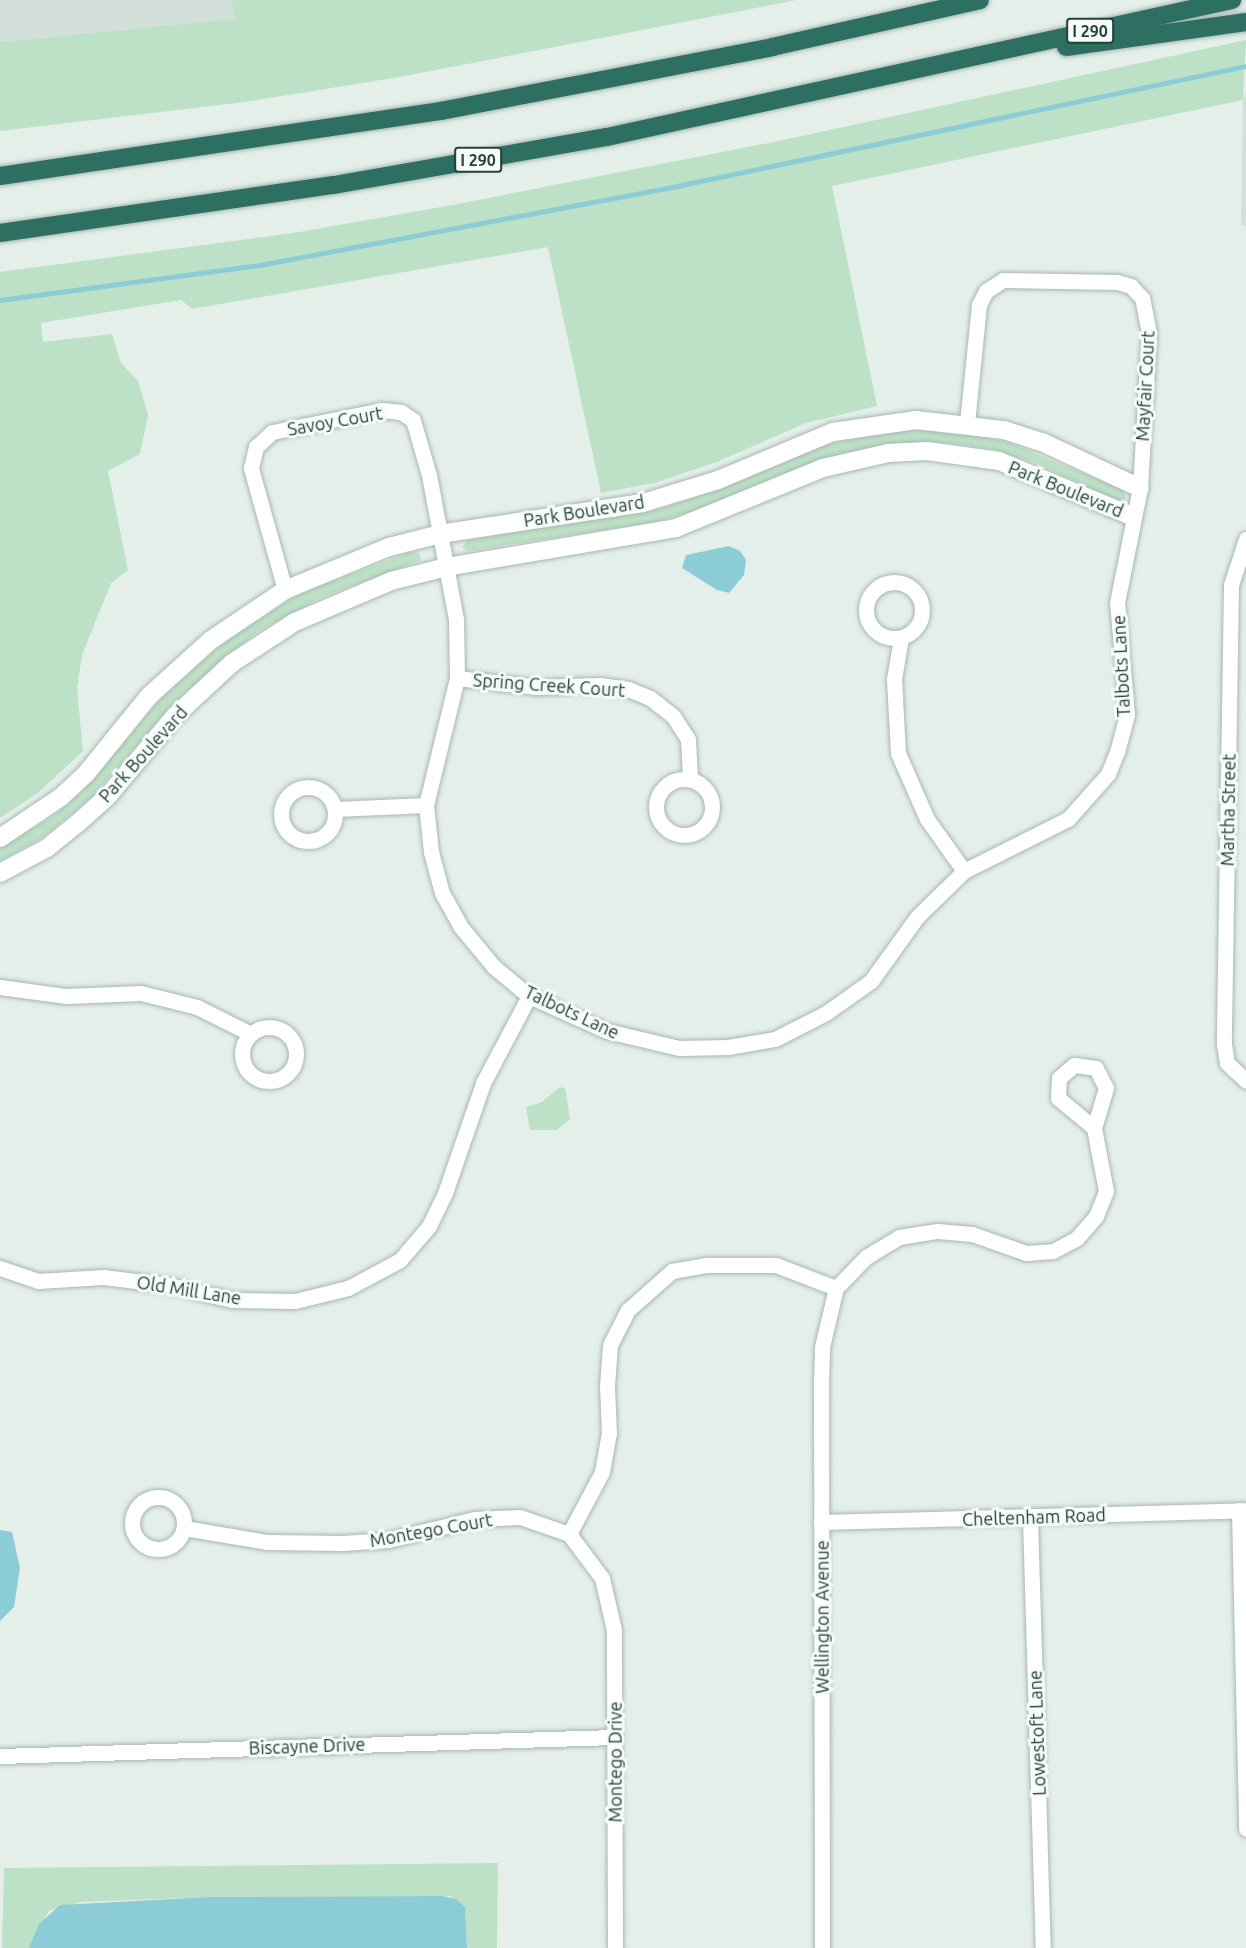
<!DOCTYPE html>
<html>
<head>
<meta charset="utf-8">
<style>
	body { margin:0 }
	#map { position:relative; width:1246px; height:1948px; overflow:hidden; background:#e5efea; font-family:Ubuntu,sans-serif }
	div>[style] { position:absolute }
	.built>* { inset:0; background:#d3dfd9 }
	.green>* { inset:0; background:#bde1c6 }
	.water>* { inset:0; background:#8bccd6 }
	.stream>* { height:4.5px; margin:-2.25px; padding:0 2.25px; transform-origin:2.25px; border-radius:2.25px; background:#8bccd6 }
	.roads { filter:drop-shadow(0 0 2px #a7b8b1) drop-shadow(0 0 2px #a7b8b1) }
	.street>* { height:15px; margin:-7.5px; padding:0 7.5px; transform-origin:7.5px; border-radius:7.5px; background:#fff }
	.street>.ring { margin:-7.5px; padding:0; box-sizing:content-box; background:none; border:15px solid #fff; border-radius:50% }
	.secondary>* { height:18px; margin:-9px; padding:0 9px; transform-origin:9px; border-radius:9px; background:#fff }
	.highway>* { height:18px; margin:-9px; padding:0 9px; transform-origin:9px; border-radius:9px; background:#2d7061 }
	span { translate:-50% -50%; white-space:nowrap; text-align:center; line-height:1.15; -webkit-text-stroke:6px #f6fbf8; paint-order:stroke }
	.shield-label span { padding:2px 4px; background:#f6fbf8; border:2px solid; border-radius:4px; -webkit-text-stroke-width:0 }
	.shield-label { font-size:16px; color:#234239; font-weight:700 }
	.street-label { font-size:18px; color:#234239 }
</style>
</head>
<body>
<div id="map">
	<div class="built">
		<div style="clip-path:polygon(0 0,232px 0,235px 19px,0 42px)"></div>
		<div style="clip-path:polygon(1246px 93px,1246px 226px,1241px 226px,1243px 100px)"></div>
	</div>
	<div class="green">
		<div style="clip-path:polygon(232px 0,797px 0,400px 77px,245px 102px,0 131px,0 42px,234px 19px)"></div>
		<div style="clip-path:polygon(1246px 40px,1243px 100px,832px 186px,877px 406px,806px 423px,717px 462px,655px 483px,601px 493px,548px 247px,192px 309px,181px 300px,41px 323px,43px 342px,112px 334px,121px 363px,138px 381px,148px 415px,140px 454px,108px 471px,128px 570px,111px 583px,82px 655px,77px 688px,83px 751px,38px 793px,0 818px,0 272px,293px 233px,447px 206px,783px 140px)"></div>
		<div style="clip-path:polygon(897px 431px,943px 431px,1005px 441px,1123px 490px,1126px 498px,1118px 501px,1036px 463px,993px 449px,940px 442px,892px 443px,823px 458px,706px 507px,660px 521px,468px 551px,462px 547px,467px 540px,652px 511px,719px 490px,823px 445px)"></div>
		<div style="clip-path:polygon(411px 552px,419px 553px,421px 560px,320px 598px,257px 632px,177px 699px,91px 798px,43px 837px,0 861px,0 848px,52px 817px,82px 792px,163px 696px,226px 641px,301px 593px)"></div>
		<div style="clip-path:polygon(560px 1087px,565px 1088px,570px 1119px,557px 1130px,530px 1130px,526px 1107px,542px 1102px)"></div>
		<div style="clip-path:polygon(498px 1863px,497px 1948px,467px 1948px,465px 1907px,450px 1896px,443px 1896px,210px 1897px,82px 1902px,49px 1911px,29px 1948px,2px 1948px,4px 1868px)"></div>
	</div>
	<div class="water">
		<div style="clip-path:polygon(729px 546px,740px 551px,746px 560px,744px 575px,729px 593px,717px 590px,682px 568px,686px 555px)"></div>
		<div style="clip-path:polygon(0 1530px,12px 1532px,20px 1568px,14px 1607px,0 1621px)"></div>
		<div style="clip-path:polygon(443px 1896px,456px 1899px,465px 1907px,467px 1948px,29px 1948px,39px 1924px,60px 1905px,210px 1897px)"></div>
	</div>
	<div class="stream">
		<div style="left:0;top:300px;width:267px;rotate:-7.7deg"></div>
		<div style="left:265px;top:264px;width:419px;rotate:-10.7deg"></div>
		<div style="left:677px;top:186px;width:582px;rotate:-11.91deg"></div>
	</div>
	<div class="roads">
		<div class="street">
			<div style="left:1246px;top:539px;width:48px;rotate:108.1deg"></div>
			<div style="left:1231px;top:585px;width:459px;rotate:90.9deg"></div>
			<div style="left:1224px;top:1044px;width:19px;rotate:81deg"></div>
			<div style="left:1227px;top:1063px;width:26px;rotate:43deg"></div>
			<div class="ring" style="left:866px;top:582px;width:41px;height:41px"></div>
			<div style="left:285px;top:590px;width:127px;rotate:-105.6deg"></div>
			<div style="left:251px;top:468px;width:22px;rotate:-77deg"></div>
			<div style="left:256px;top:447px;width:22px;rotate:-43deg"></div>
			<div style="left:272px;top:432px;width:112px;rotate:-11.3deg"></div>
			<div style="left:382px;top:410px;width:19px;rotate:6deg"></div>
			<div style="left:401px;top:412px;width:14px;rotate:34deg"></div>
			<div style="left:413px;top:420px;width:57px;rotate:73.8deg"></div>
			<div style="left:429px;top:475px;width:147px;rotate:79.4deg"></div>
			<div style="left:456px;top:619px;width:59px;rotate:89deg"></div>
			<div style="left:457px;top:678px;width:131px;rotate:103.7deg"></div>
			<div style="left:426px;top:805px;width:47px;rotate:83.9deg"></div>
			<div style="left:431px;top:852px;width:42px;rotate:75deg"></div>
			<div style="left:442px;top:893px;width:38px;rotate:61deg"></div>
			<div style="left:460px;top:926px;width:53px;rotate:50.3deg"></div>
			<div style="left:494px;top:967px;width:45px;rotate:39.6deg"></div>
			<div style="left:529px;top:996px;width:85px;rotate:24.2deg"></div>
			<div style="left:607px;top:1031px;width:74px;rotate:13.3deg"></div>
			<div style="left:679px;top:1048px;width:49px;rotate:-1.2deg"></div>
			<div style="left:728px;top:1047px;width:48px;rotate:-9.7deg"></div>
			<div style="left:775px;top:1039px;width:57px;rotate:-27deg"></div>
			<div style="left:826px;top:1013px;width:55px;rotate:-35.4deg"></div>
			<div style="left:871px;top:981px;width:79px;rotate:-54.3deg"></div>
			<div style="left:917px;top:917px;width:66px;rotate:-44.4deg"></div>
			<div style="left:964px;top:871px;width:116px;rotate:-26.6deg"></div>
			<div style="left:1068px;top:819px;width:60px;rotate:-48.4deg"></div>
			<div style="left:1108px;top:774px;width:24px;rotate:-68deg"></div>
			<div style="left:1117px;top:752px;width:39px;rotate:-75deg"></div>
			<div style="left:1127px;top:714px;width:111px;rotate:-95.1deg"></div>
			<div style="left:1117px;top:603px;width:117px;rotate:-78.7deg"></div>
			<div style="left:1140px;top:488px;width:155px;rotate:-86.7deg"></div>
			<div style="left:1149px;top:333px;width:36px;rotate:-101deg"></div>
			<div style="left:1142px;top:298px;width:16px;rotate:-133deg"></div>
			<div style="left:1131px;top:286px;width:15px;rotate:-164deg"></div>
			<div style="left:1117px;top:282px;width:114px;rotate:-179deg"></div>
			<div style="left:1003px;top:280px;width:20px;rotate:147deg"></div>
			<div style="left:986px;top:291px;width:16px;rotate:117deg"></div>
			<div style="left:979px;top:305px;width:119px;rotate:95.8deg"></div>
			<div style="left:901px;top:638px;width:42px;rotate:99.7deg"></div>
			<div style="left:894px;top:679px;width:74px;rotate:86.9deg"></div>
			<div style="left:898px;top:753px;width:72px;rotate:66.3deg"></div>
			<div style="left:927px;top:819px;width:64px;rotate:54.6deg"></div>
			<div style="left:457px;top:678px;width:81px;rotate:6.4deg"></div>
			<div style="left:537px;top:687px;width:63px;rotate:-1.8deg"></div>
			<div style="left:600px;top:685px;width:28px;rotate:8deg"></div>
			<div style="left:628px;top:689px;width:24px;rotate:22deg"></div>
			<div style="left:650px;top:698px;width:29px;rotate:38deg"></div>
			<div style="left:673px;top:716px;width:27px;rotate:57deg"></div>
			<div style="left:688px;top:739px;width:40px;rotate:87.1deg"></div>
			<div class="ring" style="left:656px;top:779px;width:41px;height:41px"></div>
			<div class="ring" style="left:281px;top:787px;width:39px;height:39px"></div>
			<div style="left:335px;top:809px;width:91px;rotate:-2.5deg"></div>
			<div style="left:0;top:987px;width:67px;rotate:7.8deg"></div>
			<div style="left:66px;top:996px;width:75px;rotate:-2.3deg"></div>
			<div style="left:141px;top:993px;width:58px;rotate:14deg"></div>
			<div style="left:197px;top:1007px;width:60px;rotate:26.6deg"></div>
			<div class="ring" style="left:242px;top:1027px;width:39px;height:39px"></div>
			<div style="left:0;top:1268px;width:40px;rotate:18.9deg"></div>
			<div style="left:38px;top:1281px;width:65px;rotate:-3.5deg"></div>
			<div style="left:103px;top:1277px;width:65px;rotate:7deg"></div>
			<div style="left:168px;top:1285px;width:67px;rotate:13deg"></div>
			<div style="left:233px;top:1300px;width:62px;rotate:0.9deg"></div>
			<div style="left:295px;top:1301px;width:55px;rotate:-13.8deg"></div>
			<div style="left:348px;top:1288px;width:59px;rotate:-28.3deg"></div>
			<div style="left:400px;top:1260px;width:45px;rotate:-49.5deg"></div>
			<div style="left:429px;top:1226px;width:37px;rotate:-64deg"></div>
			<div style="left:445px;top:1193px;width:116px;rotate:-70.9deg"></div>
			<div style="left:483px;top:1083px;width:98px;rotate:-62.1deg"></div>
			<div style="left:836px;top:1288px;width:43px;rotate:-45.9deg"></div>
			<div style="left:866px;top:1257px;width:39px;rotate:-31deg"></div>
			<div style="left:899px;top:1237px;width:39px;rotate:-9deg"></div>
			<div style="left:938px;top:1231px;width:34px;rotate:5deg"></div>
			<div style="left:972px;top:1234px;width:57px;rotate:19.4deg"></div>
			<div style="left:1026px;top:1253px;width:27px;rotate:-4deg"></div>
			<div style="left:1053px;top:1251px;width:27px;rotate:-28deg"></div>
			<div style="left:1077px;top:1238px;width:29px;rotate:-49deg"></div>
			<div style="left:1096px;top:1216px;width:27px;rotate:-68deg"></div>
			<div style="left:1106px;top:1191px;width:64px;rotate:-100.8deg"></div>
			<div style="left:1094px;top:1128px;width:42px;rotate:-73.3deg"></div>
			<div style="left:1106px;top:1088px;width:22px;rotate:-117deg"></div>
			<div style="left:1096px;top:1068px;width:22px;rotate:-172deg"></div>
			<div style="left:1074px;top:1065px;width:20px;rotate:139deg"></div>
			<div style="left:1059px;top:1078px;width:20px;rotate:93deg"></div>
			<div style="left:1058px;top:1098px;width:47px;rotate:39.8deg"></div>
			<div class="ring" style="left:132px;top:1497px;width:37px;height:37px"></div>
			<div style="left:1239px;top:1510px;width:319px;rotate:88.7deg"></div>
			<div style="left:1030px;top:1518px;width:430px;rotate:88.3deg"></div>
			<div style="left:821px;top:1522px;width:425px;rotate:-1.6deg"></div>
			<div style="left:184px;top:1528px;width:85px;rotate:9.5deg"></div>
			<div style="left:268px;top:1542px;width:75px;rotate:0.8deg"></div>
			<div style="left:343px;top:1543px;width:45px;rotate:-3.8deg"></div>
			<div style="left:388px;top:1540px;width:89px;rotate:-13.7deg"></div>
			<div style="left:474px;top:1519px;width:46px;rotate:-2.5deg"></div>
			<div style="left:520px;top:1517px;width:52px;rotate:19.1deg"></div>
			<div style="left:0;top:1756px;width:615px;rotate:-1.77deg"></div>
			<div style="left:615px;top:1948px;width:318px;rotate:-90.2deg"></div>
			<div style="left:614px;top:1630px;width:53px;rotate:-103deg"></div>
			<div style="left:602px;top:1578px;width:55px;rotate:-126.9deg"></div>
			<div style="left:569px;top:1534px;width:70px;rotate:-62deg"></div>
			<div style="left:602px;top:1472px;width:39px;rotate:-80deg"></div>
			<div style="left:609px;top:1434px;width:48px;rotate:-92.4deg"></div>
			<div style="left:607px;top:1386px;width:41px;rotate:-85.8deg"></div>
			<div style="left:610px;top:1345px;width:39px;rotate:-63deg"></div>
			<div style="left:628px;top:1310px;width:59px;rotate:-41.6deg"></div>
			<div style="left:672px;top:1271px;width:34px;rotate:-10deg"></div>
			<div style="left:705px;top:1265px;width:71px"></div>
			<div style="left:776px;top:1265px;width:64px;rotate:21deg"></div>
			<div style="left:822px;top:1948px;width:567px;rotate:-90.1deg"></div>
			<div style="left:821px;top:1381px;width:34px;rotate:-88deg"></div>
			<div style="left:822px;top:1347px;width:61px;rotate:-76.7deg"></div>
		</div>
		<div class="secondary">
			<div style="left:0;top:838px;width:73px;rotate:-33.9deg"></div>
			<div style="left:61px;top:797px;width:33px;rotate:-43deg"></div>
			<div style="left:85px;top:775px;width:102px;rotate:-51deg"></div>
			<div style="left:149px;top:696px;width:84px;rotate:-42.1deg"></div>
			<div style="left:211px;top:640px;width:89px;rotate:-34deg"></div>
			<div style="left:285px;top:590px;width:113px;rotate:-22.5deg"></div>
			<div style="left:389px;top:547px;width:53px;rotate:-14.3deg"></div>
			<div style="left:440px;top:534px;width:205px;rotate:-8.7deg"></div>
			<div style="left:643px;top:503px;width:78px;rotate:-17deg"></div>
			<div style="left:718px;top:480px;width:125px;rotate:-22.7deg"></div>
			<div style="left:833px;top:432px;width:84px;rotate:-8.2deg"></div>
			<div style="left:916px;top:420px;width:89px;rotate:6.5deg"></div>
			<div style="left:1004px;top:430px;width:40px;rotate:18deg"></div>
			<div style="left:1042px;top:442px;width:108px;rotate:25.1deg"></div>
			<div style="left:0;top:873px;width:53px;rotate:-28deg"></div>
			<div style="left:47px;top:848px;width:40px;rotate:-39deg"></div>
			<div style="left:78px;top:823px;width:40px;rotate:-42deg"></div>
			<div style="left:108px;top:796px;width:104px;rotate:-50.1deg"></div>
			<div style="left:175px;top:716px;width:78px;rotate:-42.9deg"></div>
			<div style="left:232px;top:663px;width:75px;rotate:-33.1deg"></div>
			<div style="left:295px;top:622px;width:104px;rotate:-23.1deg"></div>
			<div style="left:391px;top:581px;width:57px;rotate:-14.3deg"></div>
			<div style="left:446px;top:567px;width:233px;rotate:-9.6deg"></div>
			<div style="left:676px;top:528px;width:159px;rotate:-22.2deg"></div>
			<div style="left:823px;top:468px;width:67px;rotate:-13deg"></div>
			<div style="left:888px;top:453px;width:39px;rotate:-3deg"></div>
			<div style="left:927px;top:451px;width:73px;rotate:7.9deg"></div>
			<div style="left:999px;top:461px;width:144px;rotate:22.5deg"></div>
		</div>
		<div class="highway">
			<div style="left:1066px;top:47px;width:182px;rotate:-7.9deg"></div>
			<div style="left:0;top:176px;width:446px;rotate:-8.4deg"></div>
			<div style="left:441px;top:111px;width:337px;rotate:-10.9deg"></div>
			<div style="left:772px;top:47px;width:213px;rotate:-12.7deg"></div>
			<div style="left:0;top:233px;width:337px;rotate:-8.2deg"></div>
			<div style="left:334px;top:185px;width:277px;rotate:-10deg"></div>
			<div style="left:607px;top:137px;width:640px;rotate:-12.36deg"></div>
		</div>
	</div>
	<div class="shield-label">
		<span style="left:1090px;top:31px">I 290</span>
		<span style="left:478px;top:160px">I 290</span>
	</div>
	<div class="street-label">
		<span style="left:1145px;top:386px;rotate:-87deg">Mayfair Court</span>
		<span style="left:335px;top:421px;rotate:-10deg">Savoy Court</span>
		<span style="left:1066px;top:489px;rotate:22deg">Park Boulevard</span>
		<span style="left:584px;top:511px;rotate:-9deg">Park Boulevard</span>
		<span style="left:1121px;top:666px;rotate:-93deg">Talbots Lane</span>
		<span style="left:549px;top:685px;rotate:4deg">Spring Creek Court</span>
		<span style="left:143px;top:754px;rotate:-48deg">Park Boulevard</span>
		<span style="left:1228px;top:810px;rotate:-89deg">Martha Street</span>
		<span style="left:572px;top:1012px;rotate:25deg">Talbots Lane</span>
		<span style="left:189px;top:1290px;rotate:9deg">Old Mill Lane</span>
		<span style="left:1034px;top:1517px;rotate:-2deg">Cheltenham Road</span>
		<span style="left:431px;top:1530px;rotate:-10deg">Montego Court</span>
		<span style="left:822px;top:1617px;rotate:-90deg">Wellington Avenue</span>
		<span style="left:1037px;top:1733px;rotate:-92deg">Lowestoft Lane</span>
		<span style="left:307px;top:1746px;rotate:-2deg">Biscayne Drive</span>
		<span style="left:615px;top:1762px;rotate:-90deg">Montego Drive</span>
	</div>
</div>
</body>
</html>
